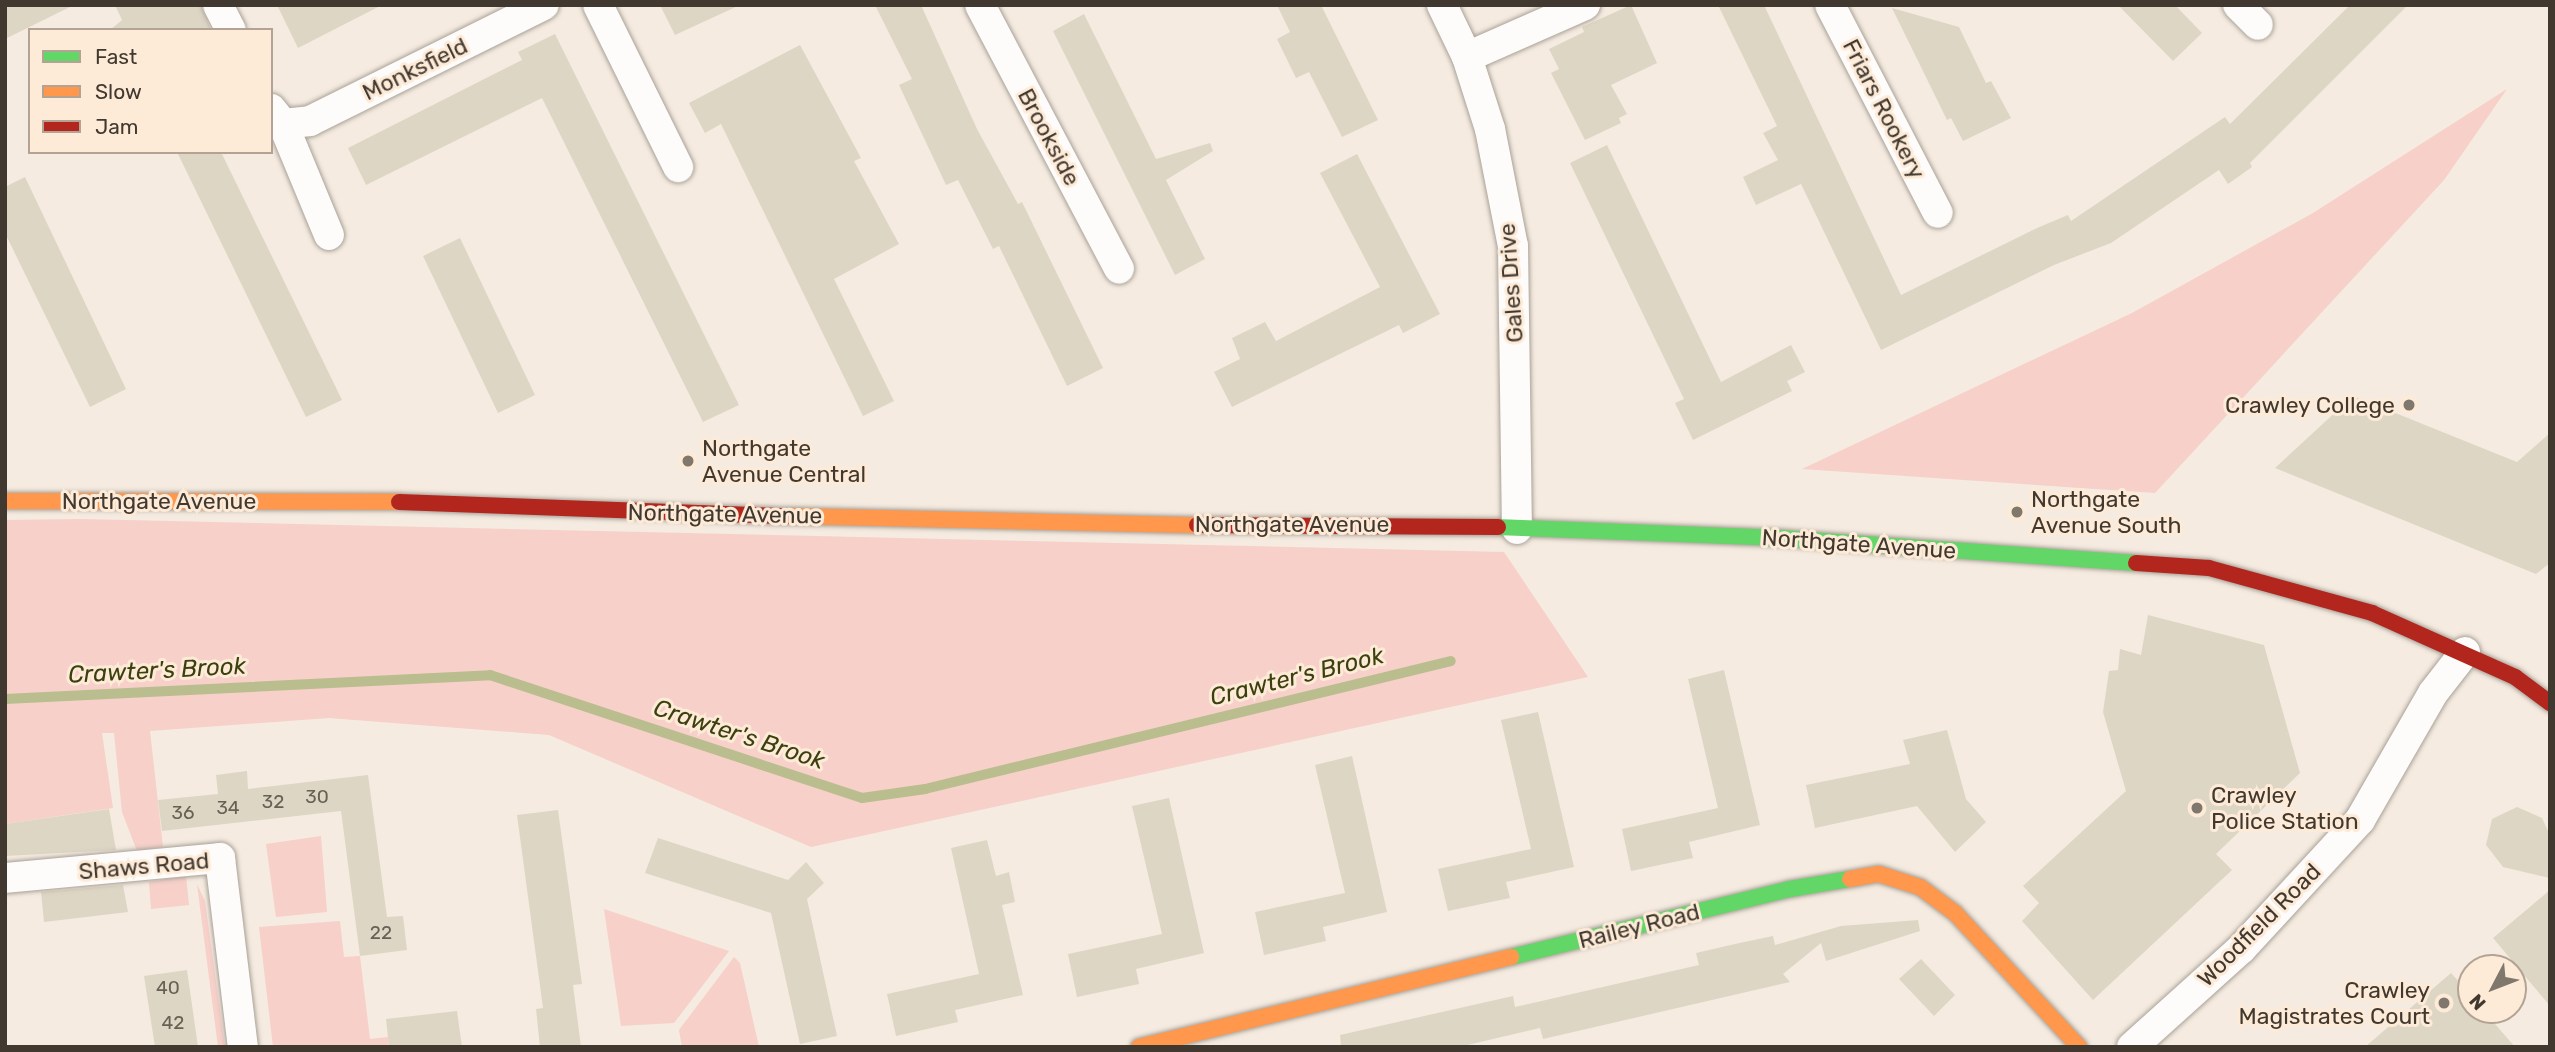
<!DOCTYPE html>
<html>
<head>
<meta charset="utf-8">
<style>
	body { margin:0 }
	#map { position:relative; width:2555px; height:1052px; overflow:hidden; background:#f5ebe0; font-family:Rubik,sans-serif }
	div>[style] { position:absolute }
	.green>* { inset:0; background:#f6d0c9 }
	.stream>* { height:10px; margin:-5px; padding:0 5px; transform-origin:5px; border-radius:5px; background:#babd8d }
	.building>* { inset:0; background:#ded6c4 }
	.roads { filter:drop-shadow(0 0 2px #a9a198) drop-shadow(0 0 2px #a9a198) }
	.street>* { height:30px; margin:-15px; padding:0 15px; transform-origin:15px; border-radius:15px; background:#fefcfa }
	.fast>* { height:16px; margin:-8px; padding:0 8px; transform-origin:8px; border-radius:8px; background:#63d668 }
	.slow>* { height:16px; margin:-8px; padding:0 8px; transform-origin:8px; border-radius:8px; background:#ff974d }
	.jam>* { height:16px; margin:-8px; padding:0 8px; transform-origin:8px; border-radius:8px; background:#b3261e }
	.dots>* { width:19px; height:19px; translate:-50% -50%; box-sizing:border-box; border:4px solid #fdebd8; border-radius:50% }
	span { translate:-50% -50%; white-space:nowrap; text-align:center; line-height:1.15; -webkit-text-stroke:6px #fdebd8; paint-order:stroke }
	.number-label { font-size:19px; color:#686054 }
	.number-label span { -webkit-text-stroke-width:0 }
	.street-label { font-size:23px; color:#41382f }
	.poi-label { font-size:23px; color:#41382f }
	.right { translate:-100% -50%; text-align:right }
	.left { translate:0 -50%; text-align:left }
	.water-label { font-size:24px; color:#3b400e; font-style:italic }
	.frame { position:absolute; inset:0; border:7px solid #41382f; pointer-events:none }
	.legend { position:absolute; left:28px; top:28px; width:245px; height:126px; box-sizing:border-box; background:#fdebd8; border:2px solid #b2a394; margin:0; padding:9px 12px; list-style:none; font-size:21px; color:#41382f }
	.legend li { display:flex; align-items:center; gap:14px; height:35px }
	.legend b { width:35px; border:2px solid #b2a394 }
	.north { position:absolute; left:2457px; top:954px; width:70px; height:70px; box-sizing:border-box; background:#fdebd8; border:2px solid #b2a394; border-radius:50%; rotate:228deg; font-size:19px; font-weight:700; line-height:28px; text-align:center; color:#41382f }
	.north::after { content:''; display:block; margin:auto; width:24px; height:32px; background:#80776d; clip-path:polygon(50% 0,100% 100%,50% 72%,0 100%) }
</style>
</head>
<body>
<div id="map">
	<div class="green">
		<div style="clip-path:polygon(2507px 89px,2444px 180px,2155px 493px,1802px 469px,2132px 313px,2313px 213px)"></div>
		<div style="clip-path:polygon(81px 519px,1504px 552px,1588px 677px,811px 847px,549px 735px,329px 718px,150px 731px,163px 847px,137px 851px,122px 812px,114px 733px,102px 733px,113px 808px,5px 824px,5px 520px)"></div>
		<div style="clip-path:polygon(321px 836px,327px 912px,276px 917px,266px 844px)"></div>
		<div style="clip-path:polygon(186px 876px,189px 905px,151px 909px,149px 882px)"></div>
		<div style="clip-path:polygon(197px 884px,205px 901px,225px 1047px,218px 1047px)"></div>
		<div style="clip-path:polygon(604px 909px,729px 951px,674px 1023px,621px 1026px)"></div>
		<div style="clip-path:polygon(340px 921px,344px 957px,360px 956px,370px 1039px,388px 1037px,389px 1047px,273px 1047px,259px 927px)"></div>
		<div style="clip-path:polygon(734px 957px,740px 963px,759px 1047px,682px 1047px,679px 1030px)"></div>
	</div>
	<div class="stream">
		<div style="left:5px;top:699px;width:486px;rotate:-2.8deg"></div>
		<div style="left:490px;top:675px;width:392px;rotate:18.3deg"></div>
		<div style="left:862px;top:798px;width:64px;rotate:-8.1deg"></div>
		<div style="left:925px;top:789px;width:541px;rotate:-13.68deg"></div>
	</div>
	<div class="building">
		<div style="clip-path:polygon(5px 5px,74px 5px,5px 39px)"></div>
		<div style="clip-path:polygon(115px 5px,201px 5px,211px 30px,110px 30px,122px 20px)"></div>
		<div style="clip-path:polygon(277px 5px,382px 5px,298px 48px)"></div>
		<div style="clip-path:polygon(660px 5px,740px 5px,675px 35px)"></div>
		<div style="clip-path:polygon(875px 5px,921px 5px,977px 129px,1018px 204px,1022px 202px,1103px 368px,1067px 386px,999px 246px,993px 249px,958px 180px,946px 185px,899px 85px,912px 79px)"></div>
		<div style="clip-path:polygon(1277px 5px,1321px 5px,1378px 120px,1342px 137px,1309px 72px,1296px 78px,1277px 39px,1290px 32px)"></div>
		<div style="clip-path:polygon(1631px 5px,1657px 63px,1611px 85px,1627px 114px,1619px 118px,1621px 123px,1585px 140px,1551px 73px,1559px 69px,1549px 49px,1584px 32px,1582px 27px)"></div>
		<div style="clip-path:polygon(1718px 5px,1764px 5px,1901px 295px,2037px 228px,2068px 215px,2071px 221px,2225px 117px,2230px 124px,2350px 5px,2408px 5px,2250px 163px,2252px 167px,2228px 184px,2219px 170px,2111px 243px,2054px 265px,1881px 350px,1801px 184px,1756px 205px,1743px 177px,1778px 160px,1763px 133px,1777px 126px)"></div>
		<div style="clip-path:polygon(2118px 5px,2175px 5px,2202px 33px,2173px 61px)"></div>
		<div style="clip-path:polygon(1892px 8px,1959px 27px,1986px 83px,1991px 81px,2011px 118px,1963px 141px,1951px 118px,1947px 120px)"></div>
		<div style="clip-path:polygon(1084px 14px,1156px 159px,1210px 143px,1213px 151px,1166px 180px,1205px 259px,1175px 275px,1053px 31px)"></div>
		<div style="clip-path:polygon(555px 34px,739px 405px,703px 422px,542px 98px,366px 185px,348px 148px,522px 60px,518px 52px)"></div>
		<div style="clip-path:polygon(800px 45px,861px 158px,854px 161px,899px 244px,834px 279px,894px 401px,863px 416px,721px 124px,705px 133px,689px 103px)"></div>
		<div style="clip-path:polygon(1607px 145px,1721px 382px,1791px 345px,1805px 372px,1787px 381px,1792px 391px,1693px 440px,1675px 403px,1684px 399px,1570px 163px)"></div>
		<div style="clip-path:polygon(177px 152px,221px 152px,342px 400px,306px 417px)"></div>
		<div style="clip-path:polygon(1357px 154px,1440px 314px,1403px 333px,1399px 325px,1232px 407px,1214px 372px,1240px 359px,1232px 338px,1265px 322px,1276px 341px,1380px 287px,1320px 173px)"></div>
		<div style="clip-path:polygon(25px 177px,126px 389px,90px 407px,5px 233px,5px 187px)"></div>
		<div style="clip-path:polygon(460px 238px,535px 395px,498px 413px,423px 256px)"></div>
		<div style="clip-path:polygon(2353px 396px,2517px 462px,2550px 433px,2550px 563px,2536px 574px,2275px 468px)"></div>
		<div style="clip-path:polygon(2148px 615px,2264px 645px,2300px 773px,2216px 854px,2232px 870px,2093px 1000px,2022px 921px,2039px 903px,2023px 886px,2126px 791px,2103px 712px,2109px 671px,2118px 670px,2120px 649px,2141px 655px)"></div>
		<div style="clip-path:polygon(1724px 670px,1760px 825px,1689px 842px,1693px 858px,1631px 871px,1622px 829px,1718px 808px,1688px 679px)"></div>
		<div style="clip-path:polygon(1538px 712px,1574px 867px,1506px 882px,1510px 898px,1448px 911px,1438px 869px,1531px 849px,1501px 720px)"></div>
		<div style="clip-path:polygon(1947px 730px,1966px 799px,1986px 822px,1955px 852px,1917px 806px,1815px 828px,1806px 785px,1910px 764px,1903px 740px)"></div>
		<div style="clip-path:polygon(1352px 756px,1387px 912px,1323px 927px,1326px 941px,1264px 955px,1255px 912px,1345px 893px,1315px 765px)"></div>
		<div style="clip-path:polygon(247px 771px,248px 789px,368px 775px,387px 917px,403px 916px,407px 950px,360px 956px,341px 811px,162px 831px,158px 800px,218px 794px,216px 775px)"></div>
		<div style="clip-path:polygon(1169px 798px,1204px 953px,1136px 969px,1139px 984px,1077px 997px,1068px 954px,1162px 934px,1132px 806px)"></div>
		<div style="clip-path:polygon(2517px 807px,2542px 818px,2548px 831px,2549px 878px,2503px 867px,2486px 845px,2492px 819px)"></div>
		<div style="clip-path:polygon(109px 809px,116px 850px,5px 856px,5px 824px)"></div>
		<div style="clip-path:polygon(558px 810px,582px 984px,573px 985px,581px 1047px,540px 1047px,536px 1009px,543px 1008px,517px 815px)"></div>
		<div style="clip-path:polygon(658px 838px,788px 880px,806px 862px,824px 883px,807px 899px,837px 1036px,800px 1044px,771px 913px,645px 873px)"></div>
		<div style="clip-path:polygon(987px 840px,996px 876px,1009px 872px,1015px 902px,1002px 905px,1023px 995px,955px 1010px,958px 1022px,896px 1036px,887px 994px,979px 974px,951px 848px)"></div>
		<div style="clip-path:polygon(123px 885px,128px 912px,44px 922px,41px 892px)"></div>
		<div style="clip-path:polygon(2550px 890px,2550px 1006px,2493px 938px)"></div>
		<div style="clip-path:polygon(1918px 920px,1920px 931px,1826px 961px,1821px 943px,1783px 974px,1790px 982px,1543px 1039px,1540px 1028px,1459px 1047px,1341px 1047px,1340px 1035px,1513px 996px,1515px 1007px,1699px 965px,1696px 953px,1735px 944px,1773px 936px,1775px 945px,1841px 926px)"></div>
		<div style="clip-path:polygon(1921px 959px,1955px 995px,1934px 1016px,1899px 979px)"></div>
		<div style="clip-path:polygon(187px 970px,198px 1047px,155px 1047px,144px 976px)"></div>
		<div style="clip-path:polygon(2451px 973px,2471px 995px,2471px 1010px,2483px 1010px,2515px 1047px,2365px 1047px)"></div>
		<div style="clip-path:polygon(457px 1011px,462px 1047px,389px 1047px,386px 1019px)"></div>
	</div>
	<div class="roads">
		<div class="street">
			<div style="left:218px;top:5px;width:28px;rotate:63deg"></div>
			<div style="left:598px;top:5px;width:181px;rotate:63.7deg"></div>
			<div style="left:980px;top:5px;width:298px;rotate:62.2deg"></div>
			<div style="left:1442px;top:5px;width:58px;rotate:64.3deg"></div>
			<div style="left:1467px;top:57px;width:76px;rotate:72.3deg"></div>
			<div style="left:1490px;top:129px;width:119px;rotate:78.9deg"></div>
			<div style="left:1513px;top:246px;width:283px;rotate:89.2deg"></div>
			<div style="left:1830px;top:5px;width:234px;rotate:62.6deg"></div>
			<div style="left:2238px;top:5px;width:28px;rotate:45deg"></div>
			<div style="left:1467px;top:57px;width:129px;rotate:-23.8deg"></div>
			<div style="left:271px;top:109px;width:19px;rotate:51deg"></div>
			<div style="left:283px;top:124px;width:120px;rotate:67.5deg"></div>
			<div style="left:283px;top:124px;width:27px;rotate:-6deg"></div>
			<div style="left:310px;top:121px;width:261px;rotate:-26.4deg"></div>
			<div style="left:5px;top:878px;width:216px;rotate:-5.3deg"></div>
			<div style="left:220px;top:858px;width:190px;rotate:83.1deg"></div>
			<div style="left:2132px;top:1047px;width:147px;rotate:-42deg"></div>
			<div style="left:2241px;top:949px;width:176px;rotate:-47.3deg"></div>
			<div style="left:2360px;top:820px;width:146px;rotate:-60.1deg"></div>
			<div style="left:2433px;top:693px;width:52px;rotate:-52deg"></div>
		</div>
		<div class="fast">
			<div style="left:1498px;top:527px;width:282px;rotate:2.2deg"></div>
			<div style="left:1780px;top:538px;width:357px;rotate:4deg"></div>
			<div style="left:1511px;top:957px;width:287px;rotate:-13.7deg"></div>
			<div style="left:1790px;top:889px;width:61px;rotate:-9.5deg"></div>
		</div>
		<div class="slow">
			<div style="left:5px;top:501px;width:394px;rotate:0.1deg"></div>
			<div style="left:787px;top:516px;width:410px;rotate:1.3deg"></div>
			<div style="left:1850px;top:879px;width:29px;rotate:-10deg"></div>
			<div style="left:1879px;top:874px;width:43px;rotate:17.6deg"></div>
			<div style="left:1920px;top:887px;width:44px;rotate:36.6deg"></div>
			<div style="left:1955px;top:913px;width:183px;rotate:47.2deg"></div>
			<div style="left:1139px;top:1047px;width:383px;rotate:-13.6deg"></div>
		</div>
		<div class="jam">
			<div style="left:399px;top:502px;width:388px;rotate:2.1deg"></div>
			<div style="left:1197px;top:525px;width:301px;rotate:0.4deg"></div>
			<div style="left:2136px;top:563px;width:73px;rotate:3.9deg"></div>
			<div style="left:2209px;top:568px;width:169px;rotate:15.4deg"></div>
			<div style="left:2372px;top:613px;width:157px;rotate:24.1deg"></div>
			<div style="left:2515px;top:677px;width:44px;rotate:36.6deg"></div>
		</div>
	</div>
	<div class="dots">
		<div style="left:2409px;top:405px;background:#80776d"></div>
		<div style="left:688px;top:461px;background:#80776d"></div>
		<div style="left:2017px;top:512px;background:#80776d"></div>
		<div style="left:2197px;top:808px;background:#80776d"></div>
		<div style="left:2444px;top:1003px;background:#80776d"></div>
	</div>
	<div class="number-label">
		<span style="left:317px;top:797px">30</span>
		<span style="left:273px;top:802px">32</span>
		<span style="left:228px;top:808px">34</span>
		<span style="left:183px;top:813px">36</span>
		<span style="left:381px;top:933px">22</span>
		<span style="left:168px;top:988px">40</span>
		<span style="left:173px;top:1023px">42</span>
	</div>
	<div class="street-label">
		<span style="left:415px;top:69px;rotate:-26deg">Monksfield</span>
		<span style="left:1884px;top:109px;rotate:63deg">Friars Rookery</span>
		<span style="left:1049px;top:137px;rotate:62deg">Brookside</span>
		<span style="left:1511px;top:283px;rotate:-94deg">Gales Drive</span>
		<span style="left:159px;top:501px">Northgate Avenue</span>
		<span style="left:725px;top:514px;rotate:1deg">Northgate Avenue</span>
		<span style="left:1292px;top:524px">Northgate Avenue</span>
		<span style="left:1859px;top:544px;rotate:4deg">Northgate Avenue</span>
		<span style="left:144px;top:866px;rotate:-5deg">Shaws Road</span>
		<span style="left:2259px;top:925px;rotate:-45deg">Woodfield Road</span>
		<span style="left:1639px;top:926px;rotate:-14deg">Railey Road</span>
	</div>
	<div class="poi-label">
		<span class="right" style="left:2395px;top:405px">Crawley College</span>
		<span class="left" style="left:702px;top:461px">Northgate<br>Avenue Central</span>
		<span class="left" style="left:2031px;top:512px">Northgate<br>Avenue South</span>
		<span class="left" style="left:2211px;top:808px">Crawley<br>Police Station</span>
		<span class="right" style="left:2430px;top:1003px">Crawley<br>Magistrates Court</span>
	</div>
	<div class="water-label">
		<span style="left:157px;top:671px;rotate:-3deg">Crawter's Brook</span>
		<span style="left:1297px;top:677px;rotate:-14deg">Crawter's Brook</span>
		<span style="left:739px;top:735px;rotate:18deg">Crawter's Brook</span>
	</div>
	<div class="frame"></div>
	<ul class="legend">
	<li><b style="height:9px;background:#63d668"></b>Fast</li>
	<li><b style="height:9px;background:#ff974d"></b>Slow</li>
	<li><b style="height:9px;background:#b3261e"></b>Jam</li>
	</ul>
	<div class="north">N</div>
</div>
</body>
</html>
